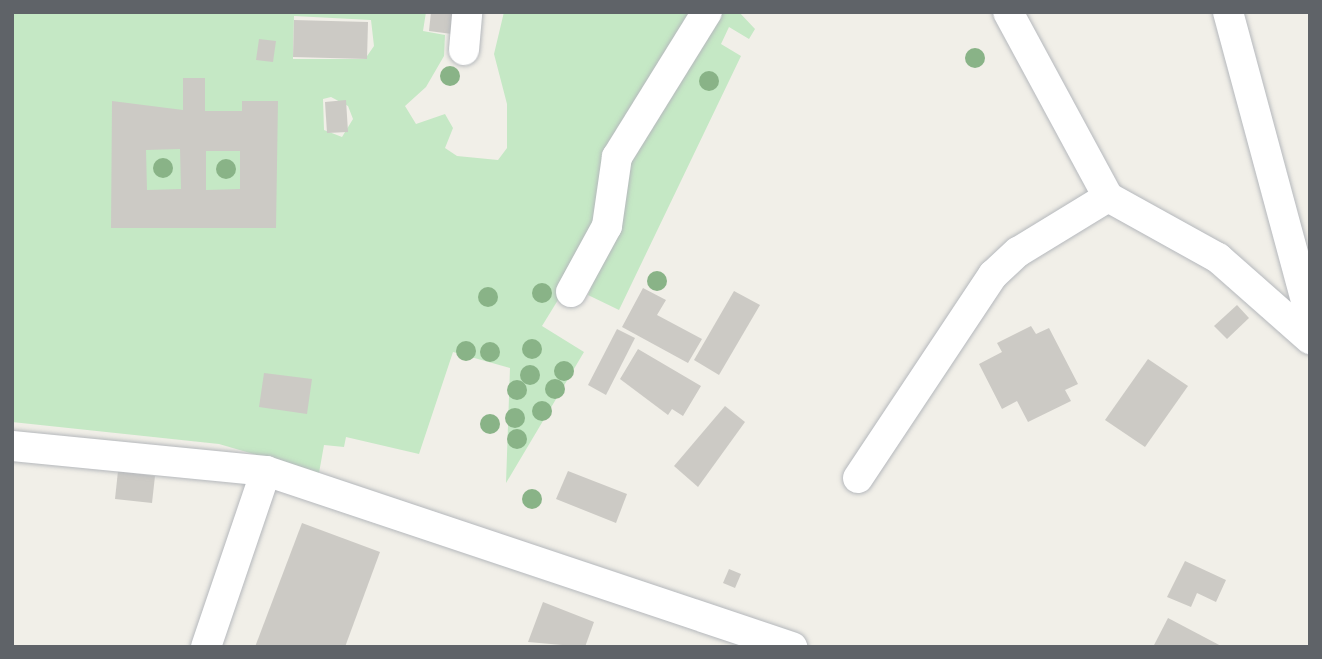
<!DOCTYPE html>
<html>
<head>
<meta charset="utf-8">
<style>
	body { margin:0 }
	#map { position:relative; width:1322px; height:659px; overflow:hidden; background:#f1efe8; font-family:"Fira Sans Condensed",sans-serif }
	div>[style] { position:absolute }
	.green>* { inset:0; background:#c5e8c5 }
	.building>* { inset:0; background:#cccac5 }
	.roads { filter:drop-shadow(0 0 2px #b5b8bc) drop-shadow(0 0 2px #b5b8bc) }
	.minor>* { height:30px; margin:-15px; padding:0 15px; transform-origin:15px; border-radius:15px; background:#fff }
	.trees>* { width:20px; height:20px; margin:-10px; border-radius:50%; background:#89b387 }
	span { translate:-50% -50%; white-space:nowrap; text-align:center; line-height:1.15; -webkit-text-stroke:5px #fff; paint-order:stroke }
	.frame { position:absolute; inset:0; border:14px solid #5f6368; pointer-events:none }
</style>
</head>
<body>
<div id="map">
	<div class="green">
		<div style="clip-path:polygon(evenodd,12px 12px,426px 12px,423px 31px,445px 35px,444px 56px,426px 87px,405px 106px,416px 124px,445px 114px,453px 128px,445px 148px,457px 156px,498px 160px,507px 148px,507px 104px,494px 54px,504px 12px,701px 12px,670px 69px,603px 227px,542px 326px,584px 352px,506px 483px,510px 368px,453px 352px,419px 454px,346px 437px,344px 447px,324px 445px,319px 473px,219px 444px,12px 422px,12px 12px,294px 16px,371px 20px,374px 46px,365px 59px,293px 59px,294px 16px,12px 12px,331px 97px,348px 106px,353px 119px,342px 137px,324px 130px,323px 99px,331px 97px)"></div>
		<div style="clip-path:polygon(715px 12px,739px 12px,755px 29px,749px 39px,729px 27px,721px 44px,741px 56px,619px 310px,588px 295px,615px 225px,634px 144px)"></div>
	</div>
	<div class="building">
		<div style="clip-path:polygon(431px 12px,454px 12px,452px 34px,429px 31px)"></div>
		<div style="clip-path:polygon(294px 20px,368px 22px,367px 59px,293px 57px)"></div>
		<div style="clip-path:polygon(259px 39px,276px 41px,273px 62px,256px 60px)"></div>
		<div style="clip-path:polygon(evenodd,183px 78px,205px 78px,205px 111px,242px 111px,242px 101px,278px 101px,276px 228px,111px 228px,112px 101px,183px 110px,183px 78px,180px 149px,181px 189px,147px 190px,146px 150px,180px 149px,183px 78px,206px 151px,240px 151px,240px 189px,206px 190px,206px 151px)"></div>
		<div style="clip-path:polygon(346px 100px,348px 132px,327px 133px,325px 102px)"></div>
		<div style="clip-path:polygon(643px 288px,666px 300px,657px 315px,702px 339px,688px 363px,622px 327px)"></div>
		<div style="clip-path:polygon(734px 291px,760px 305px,719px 375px,694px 360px)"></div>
		<div style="clip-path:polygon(1237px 305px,1249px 318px,1227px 339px,1214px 326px)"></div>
		<div style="clip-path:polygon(1031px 326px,1036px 334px,1049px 328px,1078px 384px,1065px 390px,1071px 401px,1028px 422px,1017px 401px,1002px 409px,979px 364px,1002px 352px,997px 343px)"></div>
		<div style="clip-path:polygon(617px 329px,635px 338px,606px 395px,588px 385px)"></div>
		<div style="clip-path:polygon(638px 349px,701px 386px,683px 416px,672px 409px,668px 415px,620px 379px)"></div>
		<div style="clip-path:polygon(1148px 359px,1188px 386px,1145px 447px,1105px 420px)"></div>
		<div style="clip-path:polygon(264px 373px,312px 379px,307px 414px,259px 407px)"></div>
		<div style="clip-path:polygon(725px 406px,745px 422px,698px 487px,674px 466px)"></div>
		<div style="clip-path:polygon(118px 471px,155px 476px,152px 503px,115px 499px)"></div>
		<div style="clip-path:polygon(568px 471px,627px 494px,616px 523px,556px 499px)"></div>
		<div style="clip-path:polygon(302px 523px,380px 552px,345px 647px,255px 647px)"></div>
		<div style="clip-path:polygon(1185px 561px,1226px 580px,1216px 602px,1197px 593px,1191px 607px,1167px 597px)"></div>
		<div style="clip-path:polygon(729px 569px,741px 574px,735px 588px,723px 583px)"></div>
		<div style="clip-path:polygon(543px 602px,594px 622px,585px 647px,528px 642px)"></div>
		<div style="clip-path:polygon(1168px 618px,1223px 647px,1153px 647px)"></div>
	</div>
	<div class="roads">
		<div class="minor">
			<div style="left:1008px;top:12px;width:210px;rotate:61.6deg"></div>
			<div style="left:1228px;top:12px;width:314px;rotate:74.9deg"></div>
			<div style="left:464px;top:50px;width:38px;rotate:-85deg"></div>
			<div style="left:571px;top:292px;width:75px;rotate:-61.4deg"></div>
			<div style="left:607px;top:226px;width:70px;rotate:-81.8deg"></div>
			<div style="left:617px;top:157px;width:171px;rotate:-58.2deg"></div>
			<div style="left:12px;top:446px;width:255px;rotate:5.6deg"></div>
			<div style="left:266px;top:471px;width:555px;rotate:18.5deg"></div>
			<div style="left:858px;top:478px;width:244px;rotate:-56.4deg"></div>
			<div style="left:993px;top:275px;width:34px;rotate:-43deg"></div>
			<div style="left:1018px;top:252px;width:105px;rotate:-31.4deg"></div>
			<div style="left:1108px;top:197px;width:126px;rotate:29deg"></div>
			<div style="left:1218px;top:258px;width:123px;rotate:41.4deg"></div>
			<div style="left:206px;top:647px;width:186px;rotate:-71.2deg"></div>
		</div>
	</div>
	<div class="trees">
		<div style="left:975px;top:58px"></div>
		<div style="left:450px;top:76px"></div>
		<div style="left:709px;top:81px"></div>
		<div style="left:163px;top:168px"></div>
		<div style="left:226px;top:169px"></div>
		<div style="left:657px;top:281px"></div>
		<div style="left:542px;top:293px"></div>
		<div style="left:488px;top:297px"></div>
		<div style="left:532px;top:349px"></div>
		<div style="left:466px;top:351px"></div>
		<div style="left:490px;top:352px"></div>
		<div style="left:564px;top:371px"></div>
		<div style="left:530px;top:375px"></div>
		<div style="left:555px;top:389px"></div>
		<div style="left:517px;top:390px"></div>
		<div style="left:542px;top:411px"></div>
		<div style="left:515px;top:418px"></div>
		<div style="left:490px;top:424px"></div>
		<div style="left:517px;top:439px"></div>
		<div style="left:532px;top:499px"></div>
	</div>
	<div class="frame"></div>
</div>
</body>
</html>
